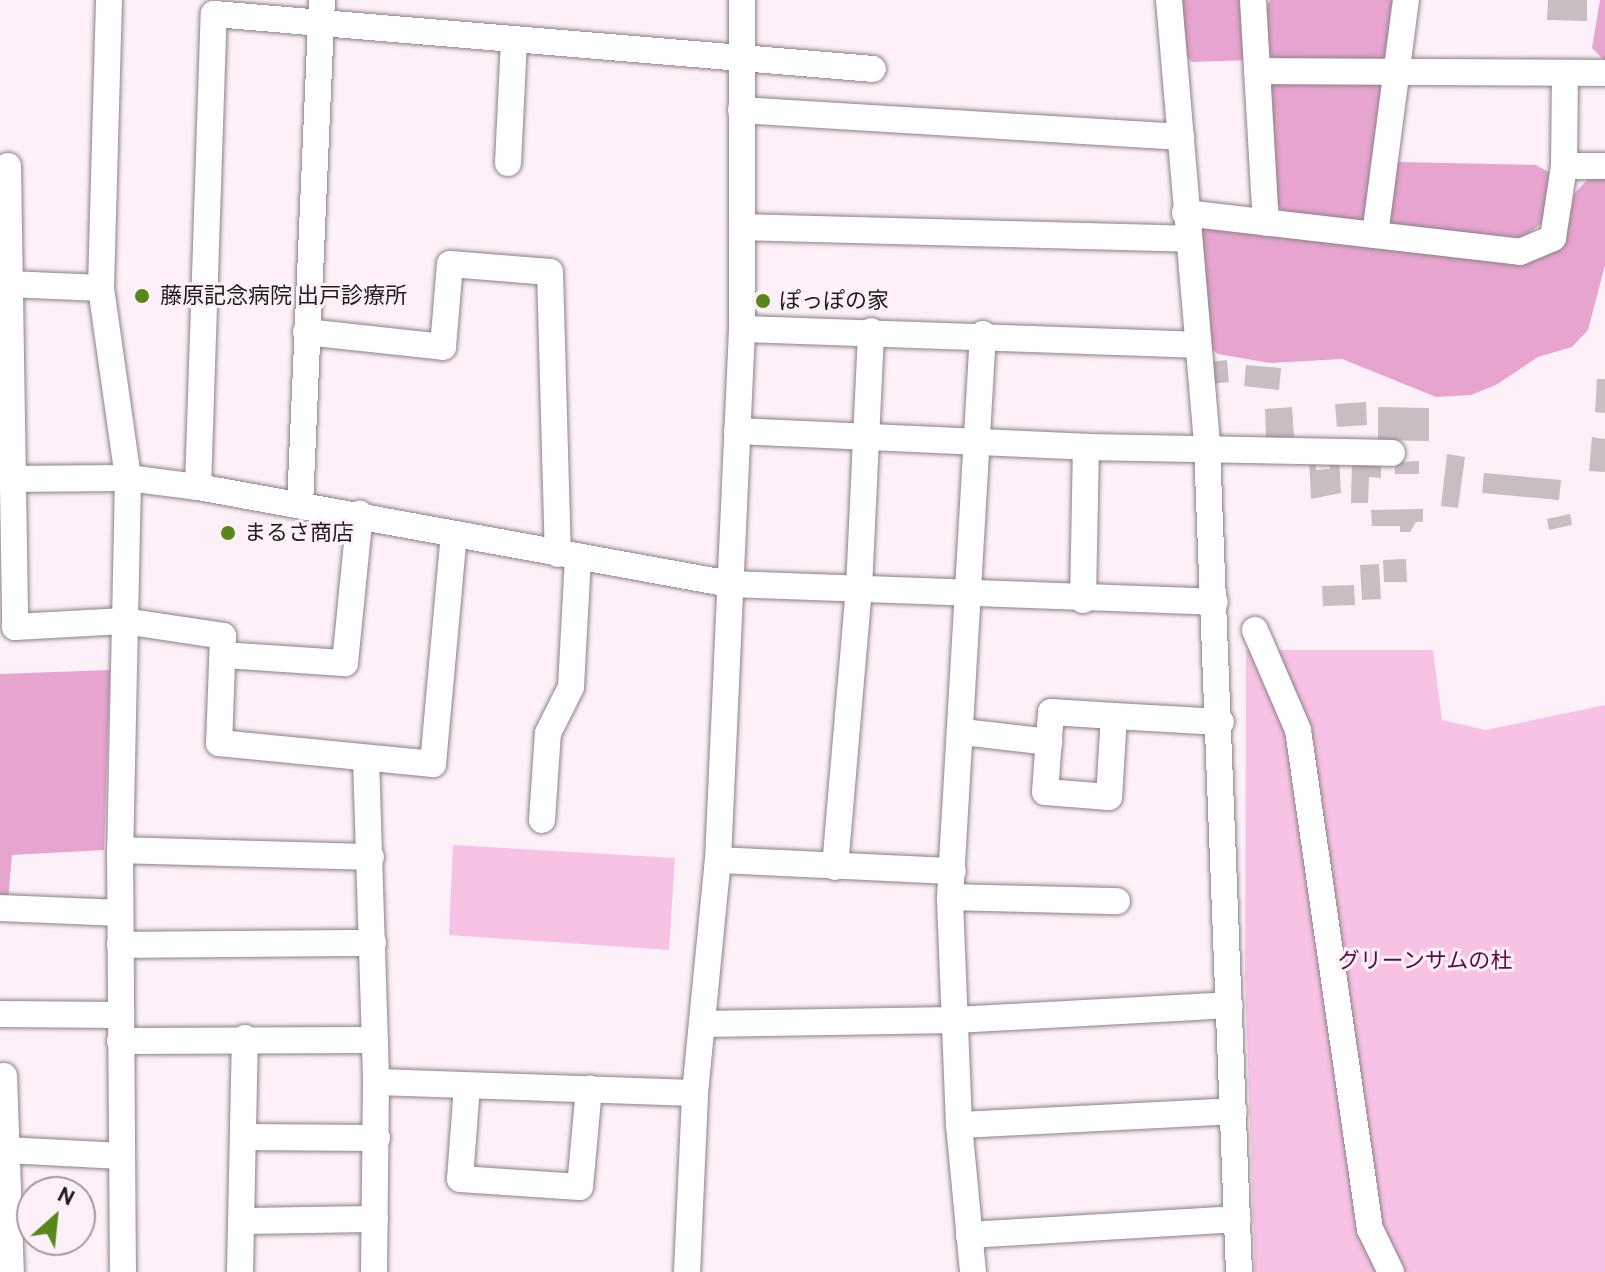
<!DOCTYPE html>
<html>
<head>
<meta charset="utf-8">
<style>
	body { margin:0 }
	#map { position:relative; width:1605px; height:1272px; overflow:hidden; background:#fdf0f8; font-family:Cabin,"Noto Sans JP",sans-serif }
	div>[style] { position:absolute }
	.green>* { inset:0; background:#f8c2e4 }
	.forest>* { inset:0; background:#e6a4ce }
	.building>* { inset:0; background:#c9bdc4 }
	.roads { filter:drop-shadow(0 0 2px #8c8187) drop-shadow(0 0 2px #8c8187) }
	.minor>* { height:26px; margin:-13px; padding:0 13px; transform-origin:13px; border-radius:13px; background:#fff }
	.dots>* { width:22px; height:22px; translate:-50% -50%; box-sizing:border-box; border:4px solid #fdf0f8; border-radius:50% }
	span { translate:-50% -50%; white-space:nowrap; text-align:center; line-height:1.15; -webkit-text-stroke:6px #fdf0f8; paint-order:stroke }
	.poi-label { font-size:22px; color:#1e1a1d }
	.left { translate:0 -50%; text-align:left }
	.park-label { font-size:22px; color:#590c45 }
	.north { position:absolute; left:16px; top:1176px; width:80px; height:80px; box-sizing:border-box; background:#fdf0f8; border:2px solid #a49aa0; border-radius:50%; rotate:27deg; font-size:22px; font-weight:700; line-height:32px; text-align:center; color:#1e1a1d }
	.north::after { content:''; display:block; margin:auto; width:28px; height:36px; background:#58881c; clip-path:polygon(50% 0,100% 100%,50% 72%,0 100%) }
</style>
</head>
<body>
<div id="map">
	<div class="green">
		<div style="clip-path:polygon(1246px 650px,1433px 650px,1442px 720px,1486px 730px,1605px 705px,1605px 1272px,1255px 1272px,1245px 977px)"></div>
		<div style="clip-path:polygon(453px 845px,675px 858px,669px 950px,449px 935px)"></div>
	</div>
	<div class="forest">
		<div style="clip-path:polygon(1179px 0,1248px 0,1252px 60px,1192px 62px,1182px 50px)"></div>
		<div style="clip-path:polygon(1270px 0,1399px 0,1392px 54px,1379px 63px,1278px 63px,1266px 50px,1261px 15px)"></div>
		<div style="clip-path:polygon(1600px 0,1605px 0,1605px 61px,1592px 48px)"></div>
		<div style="clip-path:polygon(1377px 79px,1387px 89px,1366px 224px,1287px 216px,1275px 201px,1263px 80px)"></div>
		<div style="clip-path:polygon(1400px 162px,1536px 165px,1554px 175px,1551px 216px,1519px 241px,1393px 227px,1388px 222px,1393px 167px)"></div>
		<div style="clip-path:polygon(1605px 176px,1605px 265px,1588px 330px,1572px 347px,1538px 357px,1496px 385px,1471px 395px,1436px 397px,1342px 359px,1270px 363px,1218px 354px,1209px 347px,1199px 220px,1419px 253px,1566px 233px,1574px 194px,1588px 179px)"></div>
		<div style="clip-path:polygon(110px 670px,104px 850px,12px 855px,8px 902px,0 901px,0 674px)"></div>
	</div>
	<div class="building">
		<div style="clip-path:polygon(1548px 0,1587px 0,1587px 21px,1547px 20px)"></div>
		<div style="clip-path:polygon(1227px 360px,1229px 382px,1210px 384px,1208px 362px)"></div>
		<div style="clip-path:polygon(1246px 365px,1281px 368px,1279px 390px,1244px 386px)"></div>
		<div style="clip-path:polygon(1597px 379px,1605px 379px,1605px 413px,1595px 412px)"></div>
		<div style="clip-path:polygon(1366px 402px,1367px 425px,1337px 427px,1335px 404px)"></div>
		<div style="clip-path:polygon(1292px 407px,1294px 437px,1266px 439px,1265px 409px)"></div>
		<div style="clip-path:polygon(1378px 407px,1429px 408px,1429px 441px,1378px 440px)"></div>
		<div style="clip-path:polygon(1592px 437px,1605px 439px,1605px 472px,1589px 471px)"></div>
		<div style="clip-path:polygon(1447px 454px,1465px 457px,1458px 508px,1441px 506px)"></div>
		<div style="clip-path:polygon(1339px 456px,1341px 493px,1311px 499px,1309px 457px,1315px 457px,1316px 470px,1330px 469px,1329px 457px)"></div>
		<div style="clip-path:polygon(1352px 459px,1381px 461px,1381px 478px,1369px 477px,1368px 503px,1351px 503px)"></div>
		<div style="clip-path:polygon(1419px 461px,1419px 474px,1395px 474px,1395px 462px)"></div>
		<div style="clip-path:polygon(1484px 473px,1561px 480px,1559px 500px,1482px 493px)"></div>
		<div style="clip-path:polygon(1423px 509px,1423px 522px,1416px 522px,1410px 532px,1400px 532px,1400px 526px,1372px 526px,1371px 510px)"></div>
		<div style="clip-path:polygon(1570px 514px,1572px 525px,1549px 530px,1547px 519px)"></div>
		<div style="clip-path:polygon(1406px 559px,1407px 582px,1384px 582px,1383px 560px)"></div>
		<div style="clip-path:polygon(1379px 564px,1381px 599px,1362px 600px,1360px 565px)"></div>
		<div style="clip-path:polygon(1354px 585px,1355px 605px,1323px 606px,1322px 586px)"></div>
	</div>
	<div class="roads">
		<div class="minor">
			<div style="left:109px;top:0;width:288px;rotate:91.6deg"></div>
			<div style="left:101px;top:288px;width:192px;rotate:81.9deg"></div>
			<div style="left:128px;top:478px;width:372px;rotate:91.2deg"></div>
			<div style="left:120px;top:850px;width:422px;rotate:89.6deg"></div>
			<div style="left:1169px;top:0;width:449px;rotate:85.1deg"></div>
			<div style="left:1207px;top:447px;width:826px;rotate:87.78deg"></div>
			<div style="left:1253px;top:0;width:223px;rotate:86.7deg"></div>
			<div style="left:1257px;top:71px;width:348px;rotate:0.3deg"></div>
			<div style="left:741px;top:110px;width:441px;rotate:3.5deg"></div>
			<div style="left:508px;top:163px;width:124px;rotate:-87.2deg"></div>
			<div style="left:8px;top:166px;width:461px;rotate:89.1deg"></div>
			<div style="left:15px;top:627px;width:109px;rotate:-3.2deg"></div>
			<div style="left:124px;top:621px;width:100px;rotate:8.6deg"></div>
			<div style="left:223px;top:636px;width:107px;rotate:92.1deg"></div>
			<div style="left:219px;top:743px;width:215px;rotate:5.6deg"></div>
			<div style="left:433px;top:764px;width:230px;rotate:-84.8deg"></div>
			<div style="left:1564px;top:166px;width:41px"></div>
			<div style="left:1185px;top:213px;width:337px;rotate:6.6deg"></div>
			<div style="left:1520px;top:252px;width:36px;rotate:-23deg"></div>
			<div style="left:1553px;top:238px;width:73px;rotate:-81.3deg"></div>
			<div style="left:1564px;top:166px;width:93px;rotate:-89.4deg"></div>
			<div style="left:742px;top:227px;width:444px;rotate:1.5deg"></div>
			<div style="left:1375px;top:235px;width:237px;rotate:-82.5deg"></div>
			<div style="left:9px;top:284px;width:92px;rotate:2.5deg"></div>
			<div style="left:742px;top:329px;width:455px;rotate:2deg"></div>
			<div style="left:306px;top:332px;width:138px;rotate:6.2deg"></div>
			<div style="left:443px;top:347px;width:83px;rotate:-85.2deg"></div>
			<div style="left:450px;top:264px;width:100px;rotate:4.6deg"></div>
			<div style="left:550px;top:272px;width:282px;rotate:88.4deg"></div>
			<div style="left:737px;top:431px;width:349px;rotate:2.6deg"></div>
			<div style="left:1086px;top:447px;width:306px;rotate:1.1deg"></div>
			<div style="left:0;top:479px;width:128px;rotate:-0.4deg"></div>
			<div style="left:128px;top:478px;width:71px;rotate:7.3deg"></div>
			<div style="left:198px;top:487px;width:541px;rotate:10.33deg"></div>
			<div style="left:730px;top:584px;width:485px;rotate:2.1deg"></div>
			<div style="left:198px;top:487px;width:473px;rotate:-88.1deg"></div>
			<div style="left:214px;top:14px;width:661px;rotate:4.77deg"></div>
			<div style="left:300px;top:505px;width:505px;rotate:-87.51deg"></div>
			<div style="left:1083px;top:600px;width:153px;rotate:-88.9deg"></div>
			<div style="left:1255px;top:630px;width:109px;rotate:66.7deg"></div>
			<div style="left:1298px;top:730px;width:504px;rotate:81.79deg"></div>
			<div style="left:1370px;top:1229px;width:48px;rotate:64deg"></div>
			<div style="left:223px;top:655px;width:122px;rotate:3.8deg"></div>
			<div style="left:345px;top:663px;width:150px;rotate:-84.3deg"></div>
			<div style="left:1051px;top:712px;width:63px;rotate:3.6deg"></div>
			<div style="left:1114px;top:716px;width:81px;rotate:93.5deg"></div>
			<div style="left:1109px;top:797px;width:64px;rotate:-175.5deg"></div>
			<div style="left:1045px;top:792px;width:80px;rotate:-85.7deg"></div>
			<div style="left:1114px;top:716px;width:107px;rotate:3.2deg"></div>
			<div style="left:963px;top:732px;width:87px;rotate:6.6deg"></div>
			<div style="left:366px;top:759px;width:323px;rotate:88.2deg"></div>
			<div style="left:376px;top:1082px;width:190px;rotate:90.6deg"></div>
			<div style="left:542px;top:820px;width:87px;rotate:-86.1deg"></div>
			<div style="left:548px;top:733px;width:51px;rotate:-63.4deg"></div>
			<div style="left:571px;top:687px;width:129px;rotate:-86.9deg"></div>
			<div style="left:120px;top:850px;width:251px;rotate:1.6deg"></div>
			<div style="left:718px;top:860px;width:235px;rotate:2.7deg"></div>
			<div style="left:835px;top:867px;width:280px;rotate:-85.1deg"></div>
			<div style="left:859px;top:588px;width:257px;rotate:-87.3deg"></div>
			<div style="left:950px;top:897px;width:167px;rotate:1.4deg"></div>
			<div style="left:0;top:908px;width:120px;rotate:2.4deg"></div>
			<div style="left:120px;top:945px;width:253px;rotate:-0.5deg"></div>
			<div style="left:0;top:1014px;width:120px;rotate:0.5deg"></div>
			<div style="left:702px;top:1024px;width:253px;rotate:-0.9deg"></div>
			<div style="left:955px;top:1020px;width:275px;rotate:-3.1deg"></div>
			<div style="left:120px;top:1041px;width:255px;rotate:-0.2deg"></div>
			<div style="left:4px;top:1076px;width:196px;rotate:88deg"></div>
			<div style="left:376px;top:1082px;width:319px;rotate:2deg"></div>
			<div style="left:467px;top:1086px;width:93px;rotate:94.3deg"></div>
			<div style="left:460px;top:1179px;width:120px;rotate:3.8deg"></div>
			<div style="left:580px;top:1187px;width:99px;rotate:-84.8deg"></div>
			<div style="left:959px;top:1125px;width:275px;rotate:-2.9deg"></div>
			<div style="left:243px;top:1137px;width:134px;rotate:0.4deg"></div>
			<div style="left:6px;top:1150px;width:115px;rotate:3deg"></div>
			<div style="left:241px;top:1221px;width:134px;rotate:-0.9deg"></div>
			<div style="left:969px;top:1235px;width:269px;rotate:-3.4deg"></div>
			<div style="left:240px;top:1272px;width:234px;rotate:-88.8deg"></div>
			<div style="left:687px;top:1272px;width:179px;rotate:-87.4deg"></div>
			<div style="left:695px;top:1093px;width:234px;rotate:-84.4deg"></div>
			<div style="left:718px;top:860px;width:532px;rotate:-87.41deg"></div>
			<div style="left:742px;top:329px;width:329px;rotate:-90deg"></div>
			<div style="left:973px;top:1272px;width:148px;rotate:-95.4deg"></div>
			<div style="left:959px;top:1125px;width:228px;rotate:-92.3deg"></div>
			<div style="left:950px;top:897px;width:564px;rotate:-86.65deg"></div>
		</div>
	</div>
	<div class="dots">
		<div style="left:142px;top:296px;background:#58881c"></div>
		<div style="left:763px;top:301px;background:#58881c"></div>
		<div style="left:228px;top:533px;background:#58881c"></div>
	</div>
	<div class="poi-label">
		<span class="left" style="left:160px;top:296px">藤原記念病院 出戸診療所</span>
		<span class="left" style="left:779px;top:301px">ぽっぽの家</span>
		<span class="left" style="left:244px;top:533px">まるさ商店</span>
	</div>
	<div class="park-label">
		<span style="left:1425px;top:961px">グリーンサムの杜</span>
	</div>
	<div class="north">N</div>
</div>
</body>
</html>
